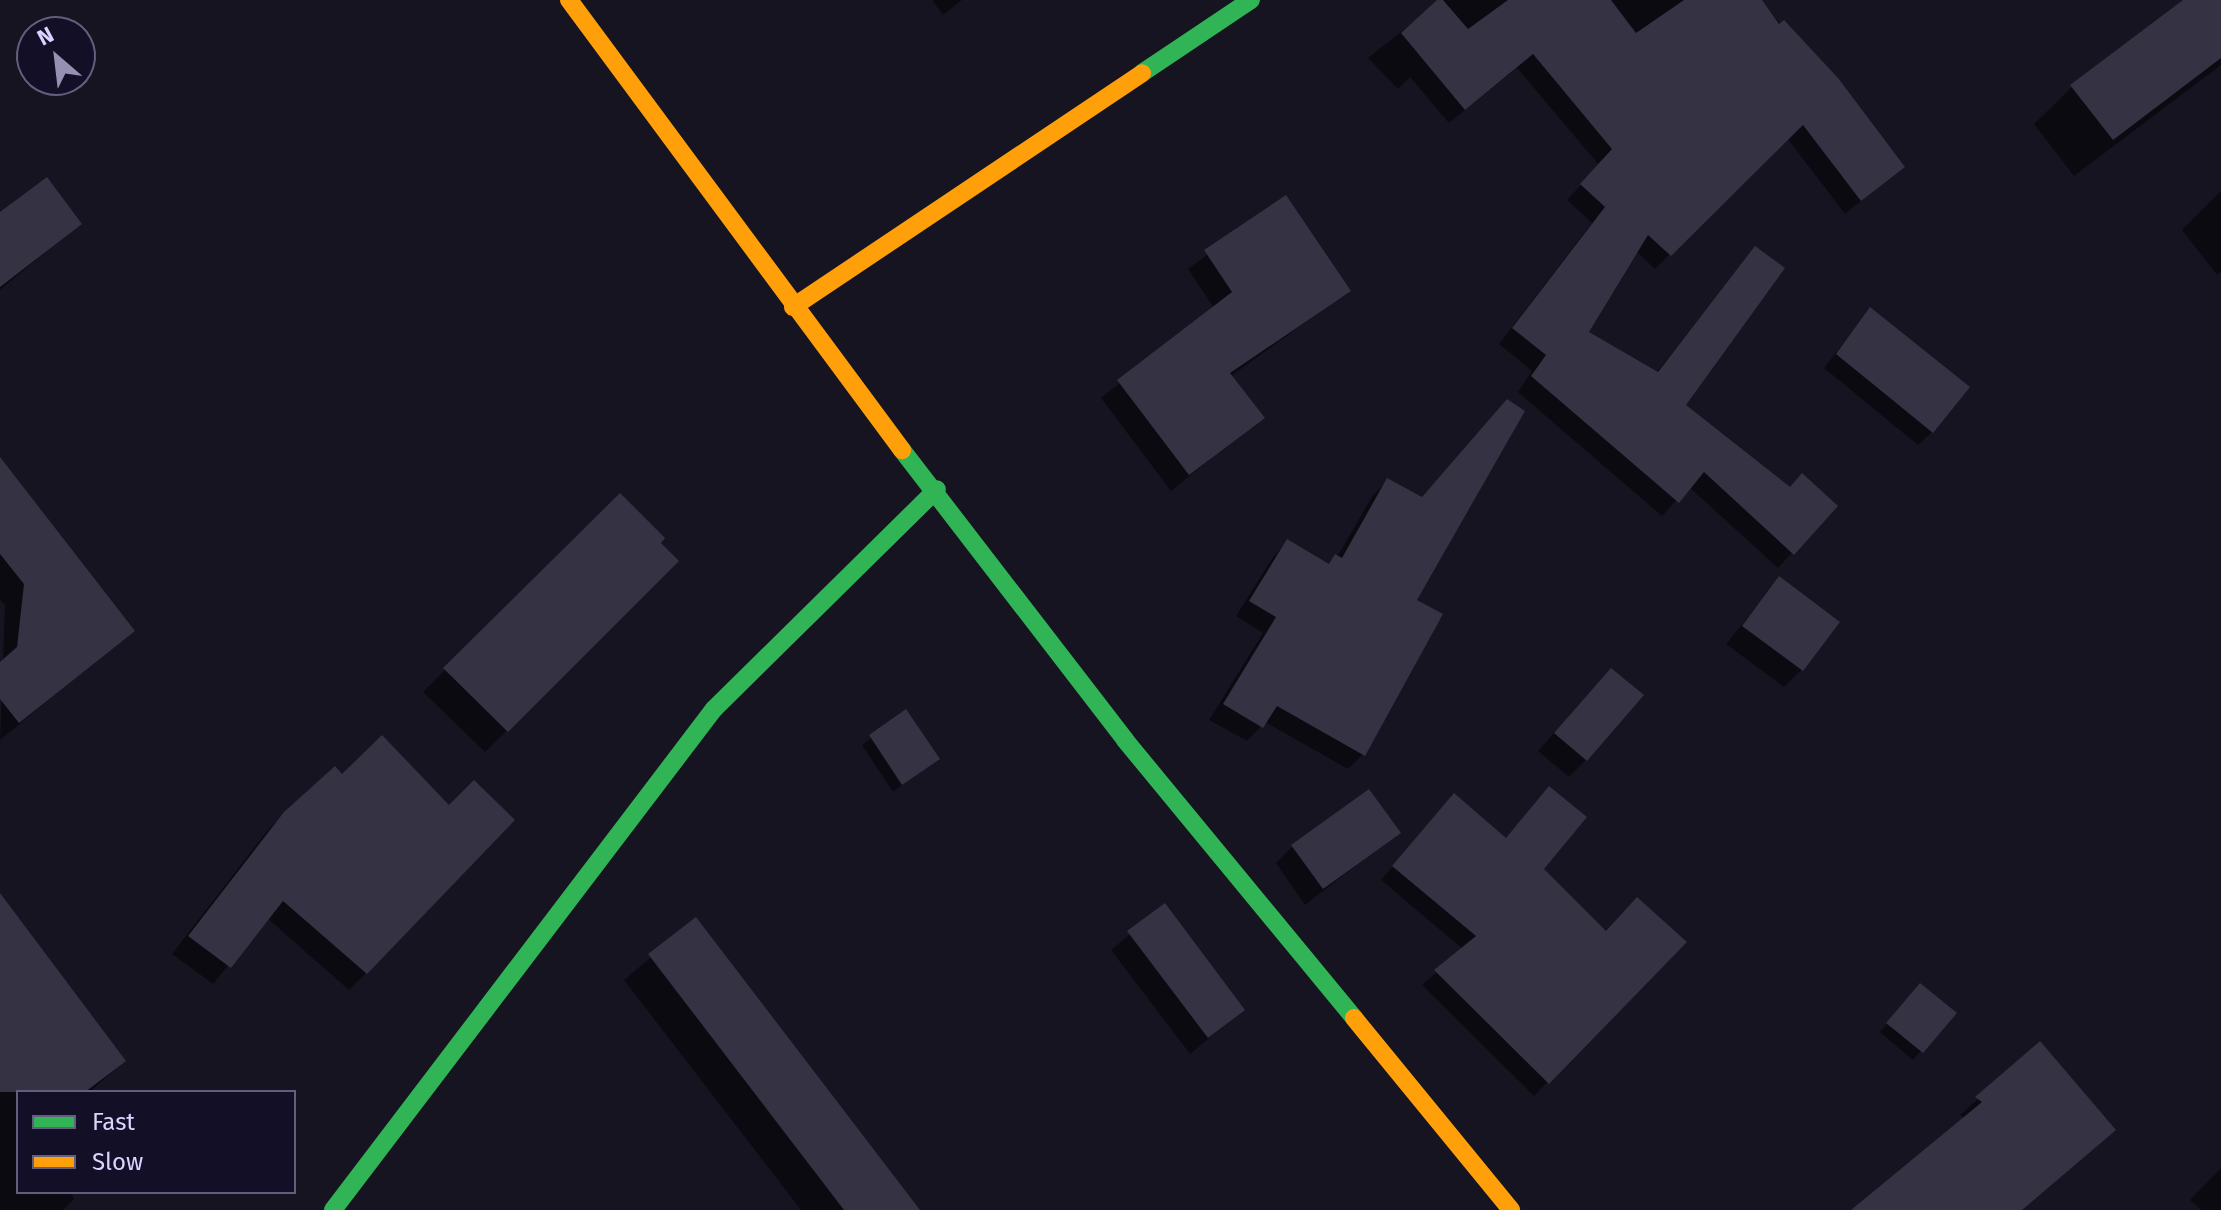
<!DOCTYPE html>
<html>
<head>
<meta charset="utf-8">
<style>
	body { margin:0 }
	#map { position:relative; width:2221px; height:1210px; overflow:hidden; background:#161421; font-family:"Fira Sans",sans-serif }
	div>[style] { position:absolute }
	.shadow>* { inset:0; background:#0007 }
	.building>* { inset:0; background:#343243 }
	.fast>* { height:18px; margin:-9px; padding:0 9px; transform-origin:9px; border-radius:9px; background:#30b455 }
	.slow>* { height:18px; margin:-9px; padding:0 9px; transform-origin:9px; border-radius:9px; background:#ff9f0a }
	span { translate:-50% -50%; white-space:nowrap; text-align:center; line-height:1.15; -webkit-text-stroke:7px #130f26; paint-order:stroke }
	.legend { position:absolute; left:16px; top:1090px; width:280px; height:104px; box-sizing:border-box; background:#130f26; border:2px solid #625e7d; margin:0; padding:10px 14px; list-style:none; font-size:24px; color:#d9d4ff }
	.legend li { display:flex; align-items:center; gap:16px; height:40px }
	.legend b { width:40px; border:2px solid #625e7d }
	.north { position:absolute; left:16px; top:16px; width:80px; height:80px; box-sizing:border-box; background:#130f26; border:2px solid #625e7d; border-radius:50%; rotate:332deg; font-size:22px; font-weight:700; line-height:32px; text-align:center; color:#d9d4ff }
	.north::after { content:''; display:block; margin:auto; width:28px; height:36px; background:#9591b1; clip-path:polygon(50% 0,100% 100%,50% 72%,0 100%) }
</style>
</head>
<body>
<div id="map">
	<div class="shadow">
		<div style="clip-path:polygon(932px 0,962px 0,943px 15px)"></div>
		<div style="clip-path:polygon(1441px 0,1760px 0,1903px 167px,1845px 214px,1787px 138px,1655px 269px,1636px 251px,1586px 333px,1656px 373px,1755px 248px,1684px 405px,1789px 489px,1835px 506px,1778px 568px,1689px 487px,1662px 516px,1518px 392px,1532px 371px,1499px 344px,1592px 223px,1567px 200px,1599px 165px,1517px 68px,1449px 123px,1410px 77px,1398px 89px,1368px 58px)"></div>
		<div style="clip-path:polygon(2186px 0,2221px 0,2221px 65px,2074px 176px,2034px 124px,2072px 87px)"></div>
		<div style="clip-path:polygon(2221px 191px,2221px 272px,2217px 275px,2182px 230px)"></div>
		<div style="clip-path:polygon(1285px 197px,1349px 291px,1231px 376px,1262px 417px,1171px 491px,1101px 398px,1214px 308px,1188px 269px)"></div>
		<div style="clip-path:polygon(0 214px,80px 224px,0 290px)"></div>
		<div style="clip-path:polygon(1870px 310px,1932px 432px,1918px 445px,1824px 368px)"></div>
		<div style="clip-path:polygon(0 458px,133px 630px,0 740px,5px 605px,0 600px)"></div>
		<div style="clip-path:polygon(1388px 480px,1414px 600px,1363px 754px,1348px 769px,1265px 722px,1247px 741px,1209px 720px,1263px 633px,1236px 616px,1273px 557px,1287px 542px,1327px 565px,1337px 557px,1373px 495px)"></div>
		<div style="clip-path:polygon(620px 496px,677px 561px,485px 752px,423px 692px)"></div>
		<div style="clip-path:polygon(1779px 579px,1801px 670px,1784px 687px,1726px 644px)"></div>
		<div style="clip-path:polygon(1594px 688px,1586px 760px,1569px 777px,1538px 751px)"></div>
		<div style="clip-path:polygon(906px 712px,938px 758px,893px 792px,862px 745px)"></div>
		<div style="clip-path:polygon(342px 777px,366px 973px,349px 990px,267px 918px,213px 984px,172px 954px,267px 831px,285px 813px)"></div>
		<div style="clip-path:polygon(1441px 809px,1606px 933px,1684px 942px,1534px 1096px,1422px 985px,1463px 949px,1381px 880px)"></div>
		<div style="clip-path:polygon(1398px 833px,1305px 905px,1276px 863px,1293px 846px)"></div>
		<div style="clip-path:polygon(0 896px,124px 1061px,90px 1092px,18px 1092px,18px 1192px,70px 1192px,74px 1199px,63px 1210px,0 1210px)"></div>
		<div style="clip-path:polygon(1163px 907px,1243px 1010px,1190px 1054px,1111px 950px)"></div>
		<div style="clip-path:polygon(695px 920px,917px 1210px,801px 1210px,624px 980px)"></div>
		<div style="clip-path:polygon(1912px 994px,1954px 1013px,1913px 1060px,1880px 1032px)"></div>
		<div style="clip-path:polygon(2040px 1044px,2022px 1210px,1857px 1210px,1965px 1119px,1960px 1115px)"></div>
		<div style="clip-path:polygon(2221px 1168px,2221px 1210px,2201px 1210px,2190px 1200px)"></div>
	</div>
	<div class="building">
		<div style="clip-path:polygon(1437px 0,1443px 0,1468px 29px,1508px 0,1611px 0,1636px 33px,1684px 0,1762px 0,1779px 24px,1784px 20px,1838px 78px,1905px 167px,1861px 201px,1803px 125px,1671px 256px,1648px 235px,1589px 332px,1658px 372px,1755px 246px,1785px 268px,1686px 405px,1790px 487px,1802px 473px,1838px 506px,1794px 555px,1704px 472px,1679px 503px,1531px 376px,1546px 355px,1512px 328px,1605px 207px,1580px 184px,1612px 149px,1533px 54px,1465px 110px,1401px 33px)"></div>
		<div style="clip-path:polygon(2183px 0,2221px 0,2221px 58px,2113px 140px,2070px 85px)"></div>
		<div style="clip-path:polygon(47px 177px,82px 224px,0 287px,0 212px)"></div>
		<div style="clip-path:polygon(1286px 195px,1351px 291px,1230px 373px,1265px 418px,1189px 475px,1117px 380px,1232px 292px,1204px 250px)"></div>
		<div style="clip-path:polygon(1870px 307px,1970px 387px,1933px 433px,1836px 354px)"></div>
		<div style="clip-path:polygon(1507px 399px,1525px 411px,1417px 600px,1443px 614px,1365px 756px,1277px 706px,1263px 728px,1223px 704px,1276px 617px,1249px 601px,1287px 539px,1329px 564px,1335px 554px,1342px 558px,1387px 478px,1422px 497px)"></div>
		<div style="clip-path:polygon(0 457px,135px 631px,19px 723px,0 699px,0 662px,17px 647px,24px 584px,0 554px)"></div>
		<div style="clip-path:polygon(620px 493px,665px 538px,661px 543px,679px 561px,508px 732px,443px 668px)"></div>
		<div style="clip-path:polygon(1779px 576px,1840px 622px,1803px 671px,1742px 626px)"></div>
		<div style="clip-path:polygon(1611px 668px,1644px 695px,1587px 761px,1554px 733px)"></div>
		<div style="clip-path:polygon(906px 709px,940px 759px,902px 785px,869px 735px)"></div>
		<div style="clip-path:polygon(382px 735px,449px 805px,474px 780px,515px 820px,367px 974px,283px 901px,231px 968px,188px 936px,284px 812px,335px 766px,342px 774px)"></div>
		<div style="clip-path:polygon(1549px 786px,1587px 817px,1544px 869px,1606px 931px,1637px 897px,1687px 942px,1549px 1084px,1434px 970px,1476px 936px,1392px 866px,1454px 793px,1506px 838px)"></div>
		<div style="clip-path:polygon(1369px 789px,1401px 833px,1323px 889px,1291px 845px)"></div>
		<div style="clip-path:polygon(0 893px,126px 1061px,85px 1092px,0 1092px)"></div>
		<div style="clip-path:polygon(1165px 903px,1245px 1010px,1208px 1038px,1127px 931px)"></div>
		<div style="clip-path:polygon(696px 917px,920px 1210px,844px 1210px,648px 954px)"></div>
		<div style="clip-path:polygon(1920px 983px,1957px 1013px,1923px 1053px,1886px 1023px)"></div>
		<div style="clip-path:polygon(2040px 1041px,2116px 1130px,2022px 1210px,1851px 1210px,1982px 1102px,1975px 1097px)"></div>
	</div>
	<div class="fast">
		<div style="left:1142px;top:73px;width:131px;rotate:-33.8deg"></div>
		<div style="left:902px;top:450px;width:366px;rotate:52.4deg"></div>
		<div style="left:1125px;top:740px;width:360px;rotate:50.5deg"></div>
		<div style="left:333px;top:1210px;width:629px;rotate:-52.75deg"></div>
		<div style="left:714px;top:709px;width:313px;rotate:-44.6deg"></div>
	</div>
	<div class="slow">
		<div style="left:569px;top:0;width:560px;rotate:53.5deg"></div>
		<div style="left:793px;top:307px;width:420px;rotate:-33.8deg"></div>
		<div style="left:1354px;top:1018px;width:248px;rotate:50.7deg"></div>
	</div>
	<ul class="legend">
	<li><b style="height:10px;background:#30b455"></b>Fast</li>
	<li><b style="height:10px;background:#ff9f0a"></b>Slow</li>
	</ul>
	<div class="north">N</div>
</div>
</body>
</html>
